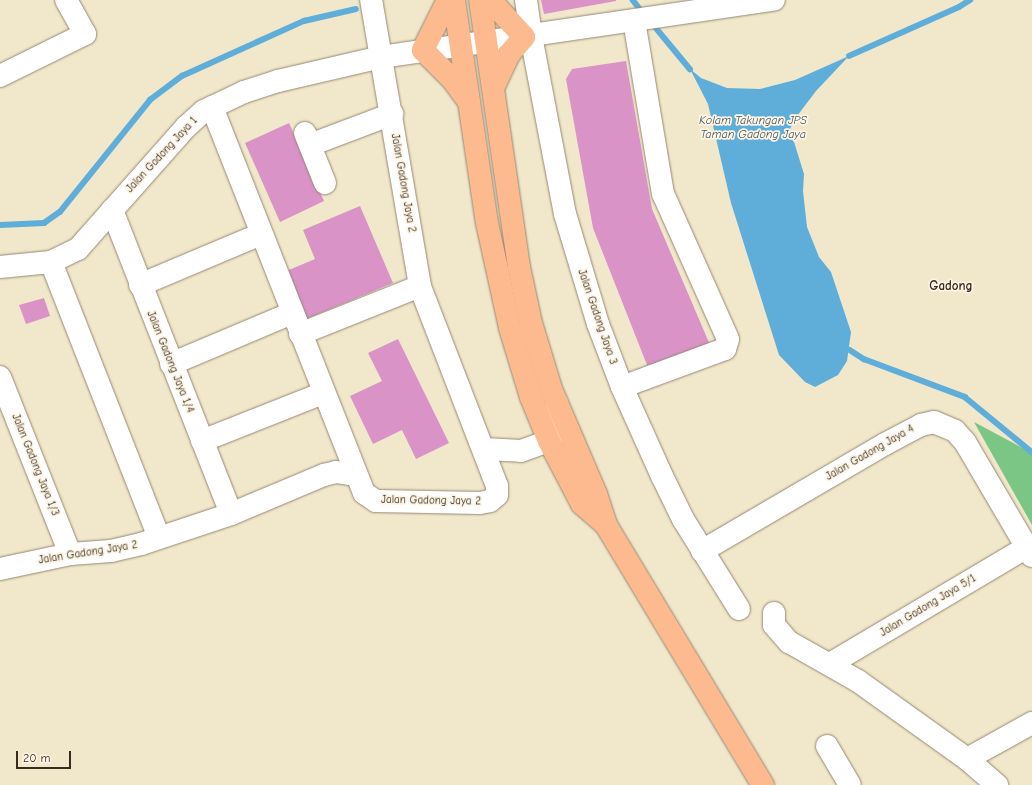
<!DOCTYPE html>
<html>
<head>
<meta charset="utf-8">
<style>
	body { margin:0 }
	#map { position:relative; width:1032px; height:785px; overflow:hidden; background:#f1e7ca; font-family:"Comic Neue",sans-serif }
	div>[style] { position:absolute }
	.green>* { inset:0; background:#7bc684 }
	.water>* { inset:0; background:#5eaed9 }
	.stream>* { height:5.5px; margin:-2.75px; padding:0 2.75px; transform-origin:2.75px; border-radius:2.75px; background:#5eaed9 }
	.building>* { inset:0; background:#d993c7 }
	.roads { filter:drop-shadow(0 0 1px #968874) drop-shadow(0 0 1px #968874) }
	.minor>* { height:22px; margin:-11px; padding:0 11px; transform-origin:11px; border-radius:11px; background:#fff }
	.major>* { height:22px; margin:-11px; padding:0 11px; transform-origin:11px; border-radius:11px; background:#fcba8e }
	span { translate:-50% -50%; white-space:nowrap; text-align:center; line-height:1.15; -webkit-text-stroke:3.5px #fcf5e5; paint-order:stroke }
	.street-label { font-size:11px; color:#3b2a1e }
	.water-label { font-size:12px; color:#47585f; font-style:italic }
	.quarter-label { font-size:13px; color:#3b2a1e; font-weight:700 }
	.scale { position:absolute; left:16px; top:751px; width:55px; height:18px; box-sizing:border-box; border:2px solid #3b2a1e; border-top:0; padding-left:5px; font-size:12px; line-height:14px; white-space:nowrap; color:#3b2a1e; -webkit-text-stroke:3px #fcf5e5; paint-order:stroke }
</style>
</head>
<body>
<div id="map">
	<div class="green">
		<div style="clip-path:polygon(974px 422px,1032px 453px,1032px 525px)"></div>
	</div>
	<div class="water">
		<div style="clip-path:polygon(849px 56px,816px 91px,794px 120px,790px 129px,804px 174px,803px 191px,807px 227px,819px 257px,831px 272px,851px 332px,847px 361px,838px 375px,815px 387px,805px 382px,779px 355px,731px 203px,708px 104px,690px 69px,701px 78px,727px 88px,760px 89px,795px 80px)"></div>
	</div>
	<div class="stream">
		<div style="left:633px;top:0;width:18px;rotate:52deg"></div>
		<div style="left:652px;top:23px;width:60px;rotate:50.4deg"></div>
		<div style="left:849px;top:56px;width:120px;rotate:-24deg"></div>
		<div style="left:959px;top:7px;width:13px;rotate:-32deg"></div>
		<div style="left:0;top:225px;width:44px;rotate:-2.6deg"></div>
		<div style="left:44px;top:223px;width:19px;rotate:-35deg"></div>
		<div style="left:60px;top:212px;width:144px;rotate:-51.2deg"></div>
		<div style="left:150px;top:100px;width:40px;rotate:-37deg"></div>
		<div style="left:182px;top:76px;width:134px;rotate:-24.3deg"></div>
		<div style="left:304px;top:21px;width:53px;rotate:-13deg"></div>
		<div style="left:850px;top:350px;width:17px;rotate:33deg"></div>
		<div style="left:864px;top:359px;width:108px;rotate:20.6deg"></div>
		<div style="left:965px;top:397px;width:87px;rotate:39.4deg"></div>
	</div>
	<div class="building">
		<div style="clip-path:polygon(541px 0,616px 0,616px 1px,544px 14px)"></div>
		<div style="clip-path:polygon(626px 61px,652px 209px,710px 345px,649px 370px,593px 228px,566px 79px,572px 69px)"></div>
		<div style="clip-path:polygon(289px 123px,324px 201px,280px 222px,245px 143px)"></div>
		<div style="clip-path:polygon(360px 206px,393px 283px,304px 320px,284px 272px,315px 259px,303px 230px)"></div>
		<div style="clip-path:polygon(44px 298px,50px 316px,26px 324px,19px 305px)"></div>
		<div style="clip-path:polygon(398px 339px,449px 443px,416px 459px,402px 430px,373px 444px,350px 396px,382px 381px,368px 353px)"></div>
	</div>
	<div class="roads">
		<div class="minor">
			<div style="left:526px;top:0;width:36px;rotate:82deg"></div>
			<div style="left:531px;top:36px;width:181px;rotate:79.2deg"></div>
			<div style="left:565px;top:214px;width:115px;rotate:73.3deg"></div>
			<div style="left:598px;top:324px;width:67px;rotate:69.1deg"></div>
			<div style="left:622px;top:387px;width:98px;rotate:65.8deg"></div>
			<div style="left:662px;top:476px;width:48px;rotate:64deg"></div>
			<div style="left:683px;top:519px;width:106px;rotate:58.1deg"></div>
			<div style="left:0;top:76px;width:95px;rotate:-26.3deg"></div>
			<div style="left:85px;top:34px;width:39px;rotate:-119deg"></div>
			<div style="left:212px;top:107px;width:415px;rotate:68.5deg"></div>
			<div style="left:364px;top:493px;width:14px;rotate:34deg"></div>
			<div style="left:376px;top:501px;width:104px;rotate:1.1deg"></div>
			<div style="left:480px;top:503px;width:10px;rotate:-11deg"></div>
			<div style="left:490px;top:501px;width:9px;rotate:-41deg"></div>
			<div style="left:497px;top:495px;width:9px;rotate:-90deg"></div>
			<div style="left:497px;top:486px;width:214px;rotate:-111.1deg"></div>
			<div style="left:420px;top:286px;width:290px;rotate:-99.7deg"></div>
			<div style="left:305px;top:133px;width:54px;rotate:68.2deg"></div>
			<div style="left:310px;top:145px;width:88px;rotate:-20.7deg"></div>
			<div style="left:112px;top:210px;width:326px;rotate:68.6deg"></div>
			<div style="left:51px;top:262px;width:296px;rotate:68.6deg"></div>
			<div style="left:0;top:267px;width:51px;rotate:-5.6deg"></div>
			<div style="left:51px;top:262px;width:30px;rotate:-26deg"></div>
			<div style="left:78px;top:249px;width:163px;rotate:-48.5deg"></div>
			<div style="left:186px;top:127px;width:24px;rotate:-42deg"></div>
			<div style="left:204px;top:111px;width:44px;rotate:-25.4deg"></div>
			<div style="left:244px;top:92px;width:36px;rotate:-18deg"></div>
			<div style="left:278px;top:81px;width:106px;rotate:-13.1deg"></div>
			<div style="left:381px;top:57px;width:397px;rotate:-8.3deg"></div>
			<div style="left:140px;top:285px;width:131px;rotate:-22.9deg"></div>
			<div style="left:300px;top:334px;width:129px;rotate:-21.8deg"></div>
			<div style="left:171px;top:364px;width:131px;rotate:-22.9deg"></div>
			<div style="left:0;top:377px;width:190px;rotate:68.4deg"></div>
			<div style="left:622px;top:387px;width:110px;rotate:-20.3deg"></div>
			<div style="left:725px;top:349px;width:10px;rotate:-73deg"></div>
			<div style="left:728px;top:339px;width:159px;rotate:-114.1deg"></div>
			<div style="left:663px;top:194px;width:175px;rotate:-99.5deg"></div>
			<div style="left:202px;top:441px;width:130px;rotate:-21.6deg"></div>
			<div style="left:485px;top:449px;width:36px;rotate:3deg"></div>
			<div style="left:521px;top:451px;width:30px;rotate:-20deg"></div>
			<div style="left:549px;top:441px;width:13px;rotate:-51deg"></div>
			<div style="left:557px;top:431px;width:28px;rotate:-90deg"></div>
			<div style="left:702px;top:551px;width:212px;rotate:-30.3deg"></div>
			<div style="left:885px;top:444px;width:41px;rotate:-27.8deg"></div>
			<div style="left:921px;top:425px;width:13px;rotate:-13deg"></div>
			<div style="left:934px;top:422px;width:23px;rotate:23deg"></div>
			<div style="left:955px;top:431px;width:15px;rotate:48deg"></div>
			<div style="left:965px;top:442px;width:132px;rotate:59.6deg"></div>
			<div style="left:0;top:569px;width:72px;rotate:-12.1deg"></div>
			<div style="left:70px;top:554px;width:41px;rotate:-4.2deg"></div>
			<div style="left:111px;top:551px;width:31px;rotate:-13deg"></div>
			<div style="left:141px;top:544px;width:95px;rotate:-18.4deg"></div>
			<div style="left:231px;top:514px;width:101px;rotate:-22.8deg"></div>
			<div style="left:324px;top:475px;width:12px;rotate:-14deg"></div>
			<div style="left:336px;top:472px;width:19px;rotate:9deg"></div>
			<div style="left:774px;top:613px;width:12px;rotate:90deg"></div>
			<div style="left:774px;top:625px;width:23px;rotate:49deg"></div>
			<div style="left:789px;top:642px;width:79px;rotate:29.5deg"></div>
			<div style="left:858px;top:681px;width:134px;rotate:35.6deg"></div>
			<div style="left:967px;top:759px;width:40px;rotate:41deg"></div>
			<div style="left:830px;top:664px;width:229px;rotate:-30.7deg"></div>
			<div style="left:827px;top:746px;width:45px;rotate:59.5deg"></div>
			<div style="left:967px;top:759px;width:74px;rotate:-29deg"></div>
		</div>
		<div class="major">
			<div style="left:448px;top:0;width:56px;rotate:116.6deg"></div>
			<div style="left:423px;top:50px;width:42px;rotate:45deg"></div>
			<div style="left:453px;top:80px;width:27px;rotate:54deg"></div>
			<div style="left:454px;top:0;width:225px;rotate:81.6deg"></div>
			<div style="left:487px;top:223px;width:107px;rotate:77.6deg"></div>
			<div style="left:510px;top:328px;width:72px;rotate:73.1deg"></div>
			<div style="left:531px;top:397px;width:48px;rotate:67.8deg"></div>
			<div style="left:549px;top:441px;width:71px;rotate:62.4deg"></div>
			<div style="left:582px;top:504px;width:32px;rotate:41deg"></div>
			<div style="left:480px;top:0;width:270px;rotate:81.7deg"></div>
			<div style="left:519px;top:267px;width:57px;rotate:77.9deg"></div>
			<div style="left:531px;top:323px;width:69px;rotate:73.1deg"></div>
			<div style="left:551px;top:389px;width:114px;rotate:66.8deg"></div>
			<div style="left:596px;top:494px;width:33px;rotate:72deg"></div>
			<div style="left:606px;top:525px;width:304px;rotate:58.9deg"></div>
			<div style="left:490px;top:0;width:50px;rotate:47.4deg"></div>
			<div style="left:524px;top:37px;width:23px;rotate:131deg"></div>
			<div style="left:509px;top:54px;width:38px;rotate:115deg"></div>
		</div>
	</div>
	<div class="street-label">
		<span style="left:162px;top:155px;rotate:-47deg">Jalan Gadong Jaya 1</span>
		<span style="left:403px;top:183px;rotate:80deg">Jalan Gadong Jaya 2</span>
		<span style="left:597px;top:317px;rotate:71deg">Jalan Gadong Jaya 3</span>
		<span style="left:170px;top:362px;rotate:68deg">Jalan Gadong Jaya 1/4</span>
		<span style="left:870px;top:453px;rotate:-30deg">Jalan Gadong Jaya 4</span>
		<span style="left:35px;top:465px;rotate:68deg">Jalan Gadong Jaya 1/3</span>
		<span style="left:431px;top:501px;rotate:1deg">Jalan Gadong Jaya 2</span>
		<span style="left:88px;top:553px;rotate:-9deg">Jalan Gadong Jaya 2</span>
		<span style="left:928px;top:606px;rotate:-31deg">Jalan Gadong Jaya 5/1</span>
	</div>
	<div class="water-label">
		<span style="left:753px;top:128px">Kolam Takungan JPS<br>Taman Gadong Jaya</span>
	</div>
	<div class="quarter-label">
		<span style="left:951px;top:286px">Gadong</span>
	</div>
	<div class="scale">20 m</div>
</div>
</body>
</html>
